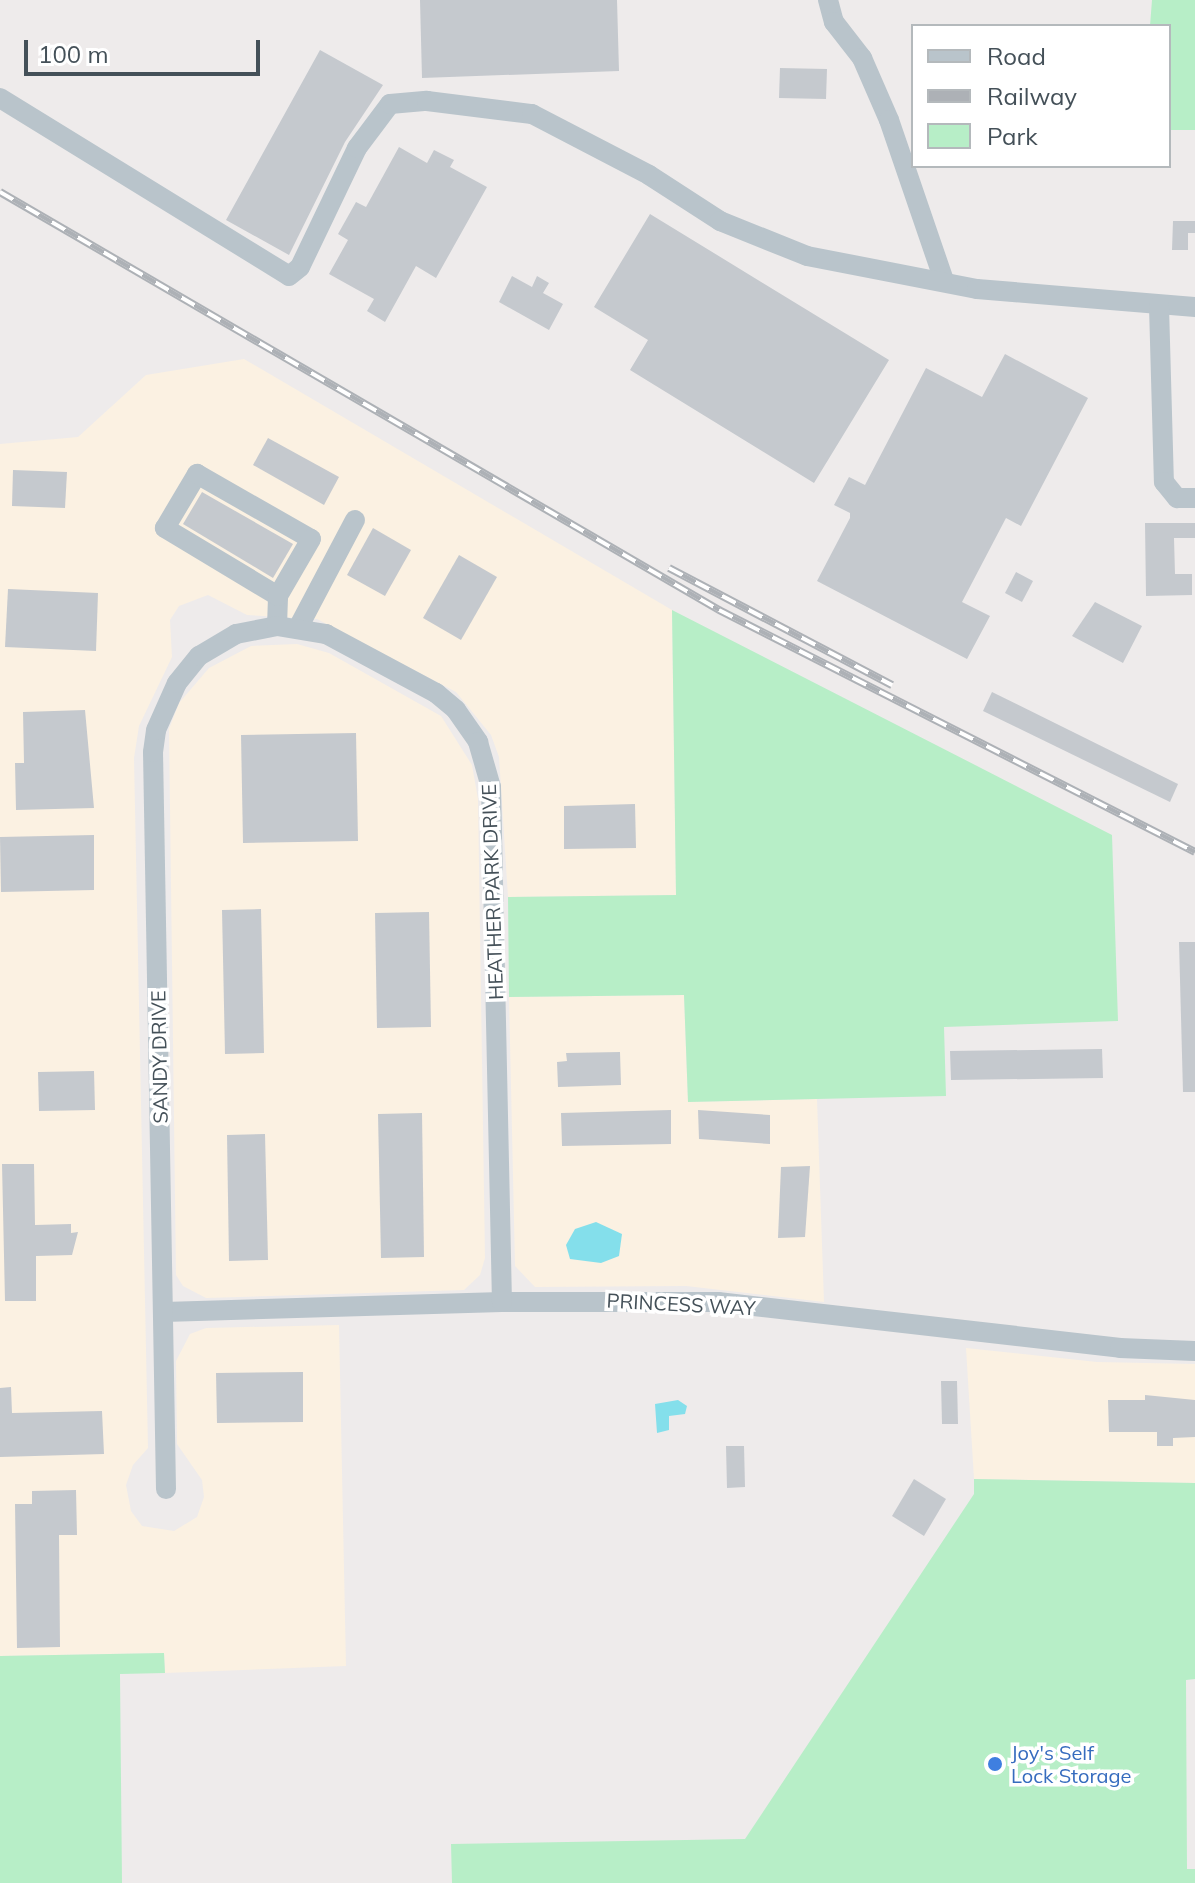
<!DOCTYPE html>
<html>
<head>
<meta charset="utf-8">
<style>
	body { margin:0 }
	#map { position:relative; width:1195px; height:1883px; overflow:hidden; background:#eeebeb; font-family:Mulish,sans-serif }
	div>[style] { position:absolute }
	.commercial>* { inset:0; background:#fbf1e2 }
	.green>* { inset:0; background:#b7eec7 }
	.water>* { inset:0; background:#84dfeb }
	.building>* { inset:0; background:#c5c9ce }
	.minor>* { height:20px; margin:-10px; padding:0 10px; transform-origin:10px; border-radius:10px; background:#b9c4cb }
	.rail>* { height:8px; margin-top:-4px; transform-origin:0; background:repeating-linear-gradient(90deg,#fff 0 15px,#adb1b6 0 30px); box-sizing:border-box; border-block:2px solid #adb1b6 }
	.dots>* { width:22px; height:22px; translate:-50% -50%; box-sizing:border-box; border:4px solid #fff; border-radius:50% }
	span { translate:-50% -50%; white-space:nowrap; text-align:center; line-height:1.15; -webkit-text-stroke:7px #fff; paint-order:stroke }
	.street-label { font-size:20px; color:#445058 }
	.shop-label { font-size:20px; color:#366cbe }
	.left { translate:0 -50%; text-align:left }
	.legend { position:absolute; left:911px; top:24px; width:260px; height:144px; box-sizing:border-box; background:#fff; border:2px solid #b4b9bc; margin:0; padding:10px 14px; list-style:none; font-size:24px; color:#445058 }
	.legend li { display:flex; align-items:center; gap:16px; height:40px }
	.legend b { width:40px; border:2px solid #b4b9bc }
	.scale { position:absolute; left:24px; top:40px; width:236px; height:36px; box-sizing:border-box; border:4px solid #445058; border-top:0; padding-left:10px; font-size:24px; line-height:28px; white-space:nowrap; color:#445058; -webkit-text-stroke:6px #fff; paint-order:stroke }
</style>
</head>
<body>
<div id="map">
	<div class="commercial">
		<div style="clip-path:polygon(244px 359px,672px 610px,676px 895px,508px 897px,499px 757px,491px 735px,456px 692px,317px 619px,247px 615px,208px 595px,179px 606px,170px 620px,172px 657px,139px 726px,134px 758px,148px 1448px,133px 1465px,126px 1485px,131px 1511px,142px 1526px,174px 1531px,197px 1517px,204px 1497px,202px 1480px,177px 1444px,176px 1361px,190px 1334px,206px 1328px,339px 1325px,346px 1666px,165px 1673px,164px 1653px,0 1656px,0 444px,78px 437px,146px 375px)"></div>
		<div style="clip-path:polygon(297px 644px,329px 653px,441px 716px,472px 765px,478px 799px,485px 1258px,480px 1275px,464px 1290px,206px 1298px,183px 1286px,176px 1275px,169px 729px,179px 703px,209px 668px,251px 646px)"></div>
		<div style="clip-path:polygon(684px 995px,688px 1102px,817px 1099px,824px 1302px,686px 1286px,535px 1287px,515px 1266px,509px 997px)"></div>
		<div style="clip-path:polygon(966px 1348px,1097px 1362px,1195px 1364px,1195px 1483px,974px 1479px)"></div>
	</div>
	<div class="green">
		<div style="clip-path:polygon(1152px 0,1195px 0,1195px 130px,1169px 130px,1169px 26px,1150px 26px)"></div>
		<div style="clip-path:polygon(672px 610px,1112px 835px,1118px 1021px,944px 1027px,946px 1096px,688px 1102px,684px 995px,509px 997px,508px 897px,676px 895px)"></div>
		<div style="clip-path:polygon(974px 1479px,1195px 1483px,1195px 1679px,1186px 1680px,1187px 1869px,1195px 1869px,1195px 1883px,452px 1883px,451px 1844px,745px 1839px,974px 1494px)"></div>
		<div style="clip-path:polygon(164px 1653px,165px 1673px,120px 1674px,122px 1883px,0 1883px,0 1656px)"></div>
	</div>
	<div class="water">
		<div style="clip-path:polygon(596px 1222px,622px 1234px,619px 1256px,601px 1263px,570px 1259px,566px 1245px,575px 1229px)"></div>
		<div style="clip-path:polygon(678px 1400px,687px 1406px,685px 1414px,669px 1416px,669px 1430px,657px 1433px,655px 1404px)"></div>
	</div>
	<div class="building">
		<div style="clip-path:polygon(420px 0,617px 0,619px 71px,422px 78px)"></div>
		<div style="clip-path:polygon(320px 50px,383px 85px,345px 142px,289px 255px,226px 220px)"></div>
		<div style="clip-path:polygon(780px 68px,827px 69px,826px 99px,779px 98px)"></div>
		<div style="clip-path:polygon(399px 147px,427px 163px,434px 150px,454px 160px,450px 167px,487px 187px,436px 278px,416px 266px,385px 322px,367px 311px,374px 299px,329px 274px,348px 240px,338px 234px,356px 202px,366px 207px)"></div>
		<div style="clip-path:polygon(650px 214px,889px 360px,814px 483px,630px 370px,648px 340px,594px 307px)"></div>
		<div style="clip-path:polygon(1173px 221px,1195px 221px,1195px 233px,1188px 233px,1188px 250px,1172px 250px)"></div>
		<div style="clip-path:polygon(512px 276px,532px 287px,537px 276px,549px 283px,543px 293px,563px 304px,549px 330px,499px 302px)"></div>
		<div style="clip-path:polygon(1005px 354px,1088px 398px,1021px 526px,1006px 518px,962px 602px,990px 616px,967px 659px,817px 581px,850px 518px,850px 513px,834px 505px,849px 477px,865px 485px,926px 368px,982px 397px)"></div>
		<div style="clip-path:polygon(268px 438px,339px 477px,324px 505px,253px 465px)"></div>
		<div style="clip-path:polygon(13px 470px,67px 472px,65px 508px,12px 506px)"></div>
		<div style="clip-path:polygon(202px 492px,293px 544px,273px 578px,183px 524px)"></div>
		<div style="clip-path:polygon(1145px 523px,1195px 523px,1195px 538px,1174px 538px,1175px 574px,1192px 574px,1192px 595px,1146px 596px)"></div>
		<div style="clip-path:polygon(373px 528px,411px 550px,385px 596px,347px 575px)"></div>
		<div style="clip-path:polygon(459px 555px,497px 577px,461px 640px,423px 618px)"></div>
		<div style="clip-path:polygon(1016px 572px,1033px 581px,1022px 602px,1005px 593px)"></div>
		<div style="clip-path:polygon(8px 589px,98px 593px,96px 651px,5px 647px)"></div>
		<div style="clip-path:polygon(1095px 602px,1142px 626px,1123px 663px,1072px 636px)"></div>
		<div style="clip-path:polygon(992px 692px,1178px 784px,1170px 802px,983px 711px)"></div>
		<div style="clip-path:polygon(85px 710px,94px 808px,16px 810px,15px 763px,24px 763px,23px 712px)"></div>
		<div style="clip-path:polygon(356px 733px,358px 841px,243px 843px,241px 735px)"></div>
		<div style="clip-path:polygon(635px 804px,636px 848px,564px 849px,564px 806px)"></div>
		<div style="clip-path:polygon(94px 835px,94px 890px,1px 892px,0 837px)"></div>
		<div style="clip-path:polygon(261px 909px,264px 1053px,225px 1054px,222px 910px)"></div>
		<div style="clip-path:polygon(429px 912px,431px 1027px,377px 1028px,375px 913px)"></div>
		<div style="clip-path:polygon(1179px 942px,1195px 942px,1195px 1092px,1183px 1092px)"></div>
		<div style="clip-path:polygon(1102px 1049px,1103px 1078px,951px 1080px,950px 1051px)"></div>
		<div style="clip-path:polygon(620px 1052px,621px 1085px,558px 1087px,557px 1062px,567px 1061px,566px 1053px)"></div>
		<div style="clip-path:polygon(94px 1071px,95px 1110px,39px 1111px,38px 1072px)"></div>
		<div style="clip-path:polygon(671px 1110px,671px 1144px,562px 1146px,561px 1113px)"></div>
		<div style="clip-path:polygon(698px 1110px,770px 1115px,770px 1144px,699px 1139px)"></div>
		<div style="clip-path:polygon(422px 1113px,424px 1257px,381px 1258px,378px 1114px)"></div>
		<div style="clip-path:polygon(265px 1134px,268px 1260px,229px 1261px,227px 1135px)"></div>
		<div style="clip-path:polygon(2px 1164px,34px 1164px,35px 1225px,71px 1224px,71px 1233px,78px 1232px,72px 1255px,36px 1256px,36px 1301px,5px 1301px)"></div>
		<div style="clip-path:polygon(810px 1166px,805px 1237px,778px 1238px,781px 1167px)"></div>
		<div style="clip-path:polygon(303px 1372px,303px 1422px,217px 1423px,216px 1373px)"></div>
		<div style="clip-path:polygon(941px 1381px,957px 1381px,958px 1424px,942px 1424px)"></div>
		<div style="clip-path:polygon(11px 1387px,12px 1413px,102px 1411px,104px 1454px,0 1457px,0 1388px)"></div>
		<div style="clip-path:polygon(1145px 1395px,1195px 1400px,1195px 1437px,1173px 1438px,1173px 1446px,1157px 1446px,1157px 1432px,1109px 1432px,1108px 1400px,1145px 1400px)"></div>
		<div style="clip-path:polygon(726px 1446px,744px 1446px,745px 1487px,727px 1488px)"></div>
		<div style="clip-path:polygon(914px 1479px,946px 1499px,924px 1536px,892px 1516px)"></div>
		<div style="clip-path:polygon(76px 1490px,77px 1535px,59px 1535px,60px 1647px,17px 1648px,15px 1504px,32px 1504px,32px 1491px)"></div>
	</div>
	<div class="minor">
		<div style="left:828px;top:0;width:23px;rotate:75deg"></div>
		<div style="left:834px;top:22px;width:46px;rotate:52.1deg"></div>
		<div style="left:862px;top:58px;width:68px;rotate:66.5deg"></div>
		<div style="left:889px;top:120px;width:170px;rotate:71.1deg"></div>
		<div style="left:0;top:98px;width:339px;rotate:31.6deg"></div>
		<div style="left:289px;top:276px;width:14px;rotate:-39deg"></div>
		<div style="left:300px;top:267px;width:132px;rotate:-64.4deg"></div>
		<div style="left:357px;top:148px;width:55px;rotate:-53.1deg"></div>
		<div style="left:390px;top:104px;width:37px;rotate:-5deg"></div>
		<div style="left:427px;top:101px;width:106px;rotate:7.1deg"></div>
		<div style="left:532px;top:114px;width:132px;rotate:27.5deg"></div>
		<div style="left:649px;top:175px;width:85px;rotate:32.9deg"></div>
		<div style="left:720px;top:221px;width:94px;rotate:21.9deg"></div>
		<div style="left:807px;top:256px;width:173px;rotate:11deg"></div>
		<div style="left:977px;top:289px;width:219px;rotate:4.7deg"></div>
		<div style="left:1159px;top:306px;width:176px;rotate:88.4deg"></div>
		<div style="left:1164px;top:482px;width:21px;rotate:51deg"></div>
		<div style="left:1177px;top:498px;width:18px"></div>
		<div style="left:277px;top:626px;width:30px;rotate:-88deg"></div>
		<div style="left:278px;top:596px;width:132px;rotate:-149deg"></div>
		<div style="left:165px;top:528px;width:63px;rotate:-59.3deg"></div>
		<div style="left:197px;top:474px;width:131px;rotate:29.7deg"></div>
		<div style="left:311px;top:539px;width:66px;rotate:120.1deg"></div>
		<div style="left:298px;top:628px;width:122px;rotate:-62.2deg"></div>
		<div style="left:164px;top:1312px;width:338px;rotate:-1.7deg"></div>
		<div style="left:502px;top:1302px;width:216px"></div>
		<div style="left:718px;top:1302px;width:405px;rotate:6.5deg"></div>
		<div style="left:1120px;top:1348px;width:75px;rotate:2.3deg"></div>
		<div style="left:166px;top:1489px;width:737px;rotate:-91.01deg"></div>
		<div style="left:153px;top:752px;width:22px;rotate:-82deg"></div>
		<div style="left:156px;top:730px;width:51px;rotate:-65.9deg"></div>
		<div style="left:177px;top:683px;width:35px;rotate:-51deg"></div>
		<div style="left:199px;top:656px;width:43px;rotate:-30.7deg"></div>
		<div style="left:236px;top:634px;width:42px;rotate:-11deg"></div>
		<div style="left:277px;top:626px;width:50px;rotate:9.3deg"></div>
		<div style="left:326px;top:634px;width:125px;rotate:28.2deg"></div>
		<div style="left:436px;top:693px;width:26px;rotate:40deg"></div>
		<div style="left:456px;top:710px;width:39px;rotate:55deg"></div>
		<div style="left:478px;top:742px;width:47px;rotate:73.9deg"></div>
		<div style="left:491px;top:787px;width:515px;rotate:88.78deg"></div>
	</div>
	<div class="rail">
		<div style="left:0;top:192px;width:832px;rotate:30.17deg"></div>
		<div style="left:719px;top:610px;width:534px;rotate:26.95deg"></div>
		<div style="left:669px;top:568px;width:252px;rotate:27.7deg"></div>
	</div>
	<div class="dots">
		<div style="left:995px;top:1764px;background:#3f7fe0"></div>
	</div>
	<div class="street-label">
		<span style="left:492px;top:892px;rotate:-92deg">HEATHER PARK DRIVE</span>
		<span style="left:159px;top:1057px;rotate:-91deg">SANDY DRIVE</span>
		<span style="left:681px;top:1304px;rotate:3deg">PRINCESS WAY</span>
	</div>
	<div class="shop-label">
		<span class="left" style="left:1011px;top:1764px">Joy's Self<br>Lock Storage</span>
	</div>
	<ul class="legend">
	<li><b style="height:10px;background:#b9c4cb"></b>Road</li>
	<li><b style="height:10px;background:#adb1b6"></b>Railway</li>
	<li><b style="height:22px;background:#b7eec7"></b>Park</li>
	</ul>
	<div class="scale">100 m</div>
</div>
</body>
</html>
